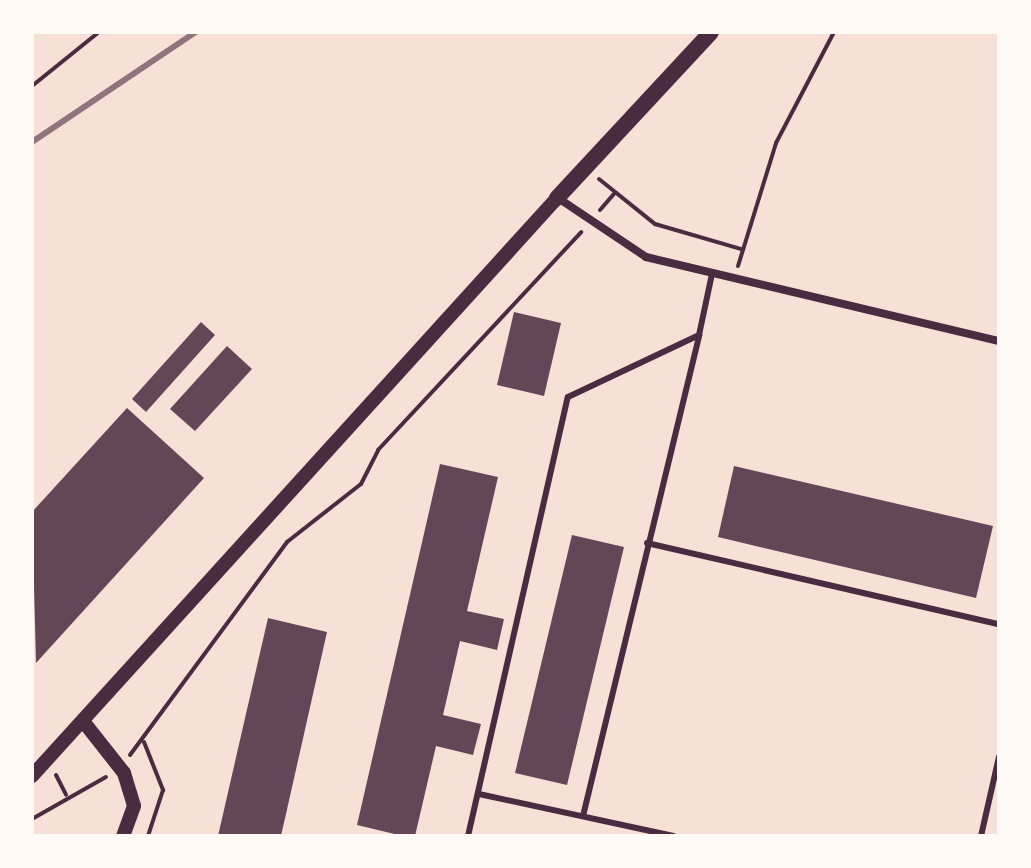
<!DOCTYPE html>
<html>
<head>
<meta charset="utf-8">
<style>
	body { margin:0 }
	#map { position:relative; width:1031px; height:868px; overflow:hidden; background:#f7e1d7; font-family:Helvetica,sans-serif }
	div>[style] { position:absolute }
	.building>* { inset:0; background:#644757 }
	.path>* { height:4px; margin:-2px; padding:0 2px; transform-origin:2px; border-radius:2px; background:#4a2c40 }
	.service>* { height:6px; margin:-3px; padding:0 3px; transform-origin:3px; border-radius:3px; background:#4a2c40 }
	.minor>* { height:8px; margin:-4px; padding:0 4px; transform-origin:4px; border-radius:4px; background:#4a2c40 }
	.tertiary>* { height:14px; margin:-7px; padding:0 7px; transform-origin:7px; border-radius:7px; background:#4a2c40 }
	.secondary>* { height:16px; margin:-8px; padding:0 8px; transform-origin:8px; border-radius:8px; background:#4a2c40 }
	.rail>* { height:6px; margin:-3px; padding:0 3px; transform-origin:3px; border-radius:3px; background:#8f747c }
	span { translate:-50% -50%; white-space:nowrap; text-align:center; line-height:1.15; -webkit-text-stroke:8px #fffaf5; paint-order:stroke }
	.frame { position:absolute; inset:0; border:34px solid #fffaf5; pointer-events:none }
</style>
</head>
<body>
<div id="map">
	<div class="building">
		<div style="clip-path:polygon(514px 312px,561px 323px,544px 396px,497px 385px)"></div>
		<div style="clip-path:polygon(201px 322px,215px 335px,146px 412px,132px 399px)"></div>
		<div style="clip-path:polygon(227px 346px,252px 369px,195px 431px,170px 409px)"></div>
		<div style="clip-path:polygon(127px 408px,204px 478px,36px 663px,32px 512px)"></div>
		<div style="clip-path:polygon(440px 464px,498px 477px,467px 611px,504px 619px,497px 650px,460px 641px,443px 715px,481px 724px,473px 755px,436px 746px,415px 836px,403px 836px,357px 825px)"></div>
		<div style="clip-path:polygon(734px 466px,993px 526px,976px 598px,718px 537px)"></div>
		<div style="clip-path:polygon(572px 535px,624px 547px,567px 785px,515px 773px)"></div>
		<div style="clip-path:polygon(268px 618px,327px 632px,281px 836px,218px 836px)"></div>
	</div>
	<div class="path">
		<div style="left:32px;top:86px;width:86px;rotate:-38.9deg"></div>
		<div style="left:599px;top:179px;width:72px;rotate:38.8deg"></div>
		<div style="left:655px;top:224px;width:90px;rotate:16.2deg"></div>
		<div style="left:600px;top:210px;width:21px;rotate:-49deg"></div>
		<div style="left:738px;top:266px;width:129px;rotate:-72.8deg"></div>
		<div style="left:776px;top:143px;width:125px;rotate:-62.4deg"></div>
		<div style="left:144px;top:742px;width:52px;rotate:68.4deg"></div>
		<div style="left:163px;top:790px;width:48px;rotate:108.1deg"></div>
		<div style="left:130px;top:755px;width:265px;rotate:-53.6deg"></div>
		<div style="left:287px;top:542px;width:94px;rotate:-38.1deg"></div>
		<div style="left:361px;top:484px;width:38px;rotate:-63deg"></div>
		<div style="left:378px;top:450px;width:298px;rotate:-47deg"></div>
		<div style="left:56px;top:775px;width:22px;rotate:63deg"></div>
		<div style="left:32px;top:819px;width:85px;rotate:-29.6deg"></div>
	</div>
	<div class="service">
		<div style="left:647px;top:543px;width:361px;rotate:13deg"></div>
		<div style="left:479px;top:794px;width:199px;rotate:12.2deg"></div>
		<div style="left:583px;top:816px;width:495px;rotate:-76.4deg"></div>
		<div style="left:468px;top:836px;width:450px;rotate:-77.2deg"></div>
		<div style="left:568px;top:397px;width:145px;rotate:-25.3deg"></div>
		<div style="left:699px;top:335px;width:62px;rotate:-78deg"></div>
		<div style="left:981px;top:836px;width:81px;rotate:-77.2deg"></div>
	</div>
	<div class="minor">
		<div style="left:558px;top:198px;width:106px;rotate:33.8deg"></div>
		<div style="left:646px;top:257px;width:363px;rotate:13.4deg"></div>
	</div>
	<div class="tertiary">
		<div style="left:83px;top:721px;width:66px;rotate:51.7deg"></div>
		<div style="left:124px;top:773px;width:34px;rotate:73deg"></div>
		<div style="left:134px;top:806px;width:32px;rotate:110deg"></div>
		<div style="left:32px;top:776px;width:781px;rotate:-47.75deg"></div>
	</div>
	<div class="secondary">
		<div style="left:557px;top:198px;width:226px;rotate:-47.1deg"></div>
	</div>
	<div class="rail">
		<div style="left:32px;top:142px;width:197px;rotate:-33.9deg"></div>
	</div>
	<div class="frame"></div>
</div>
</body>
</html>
